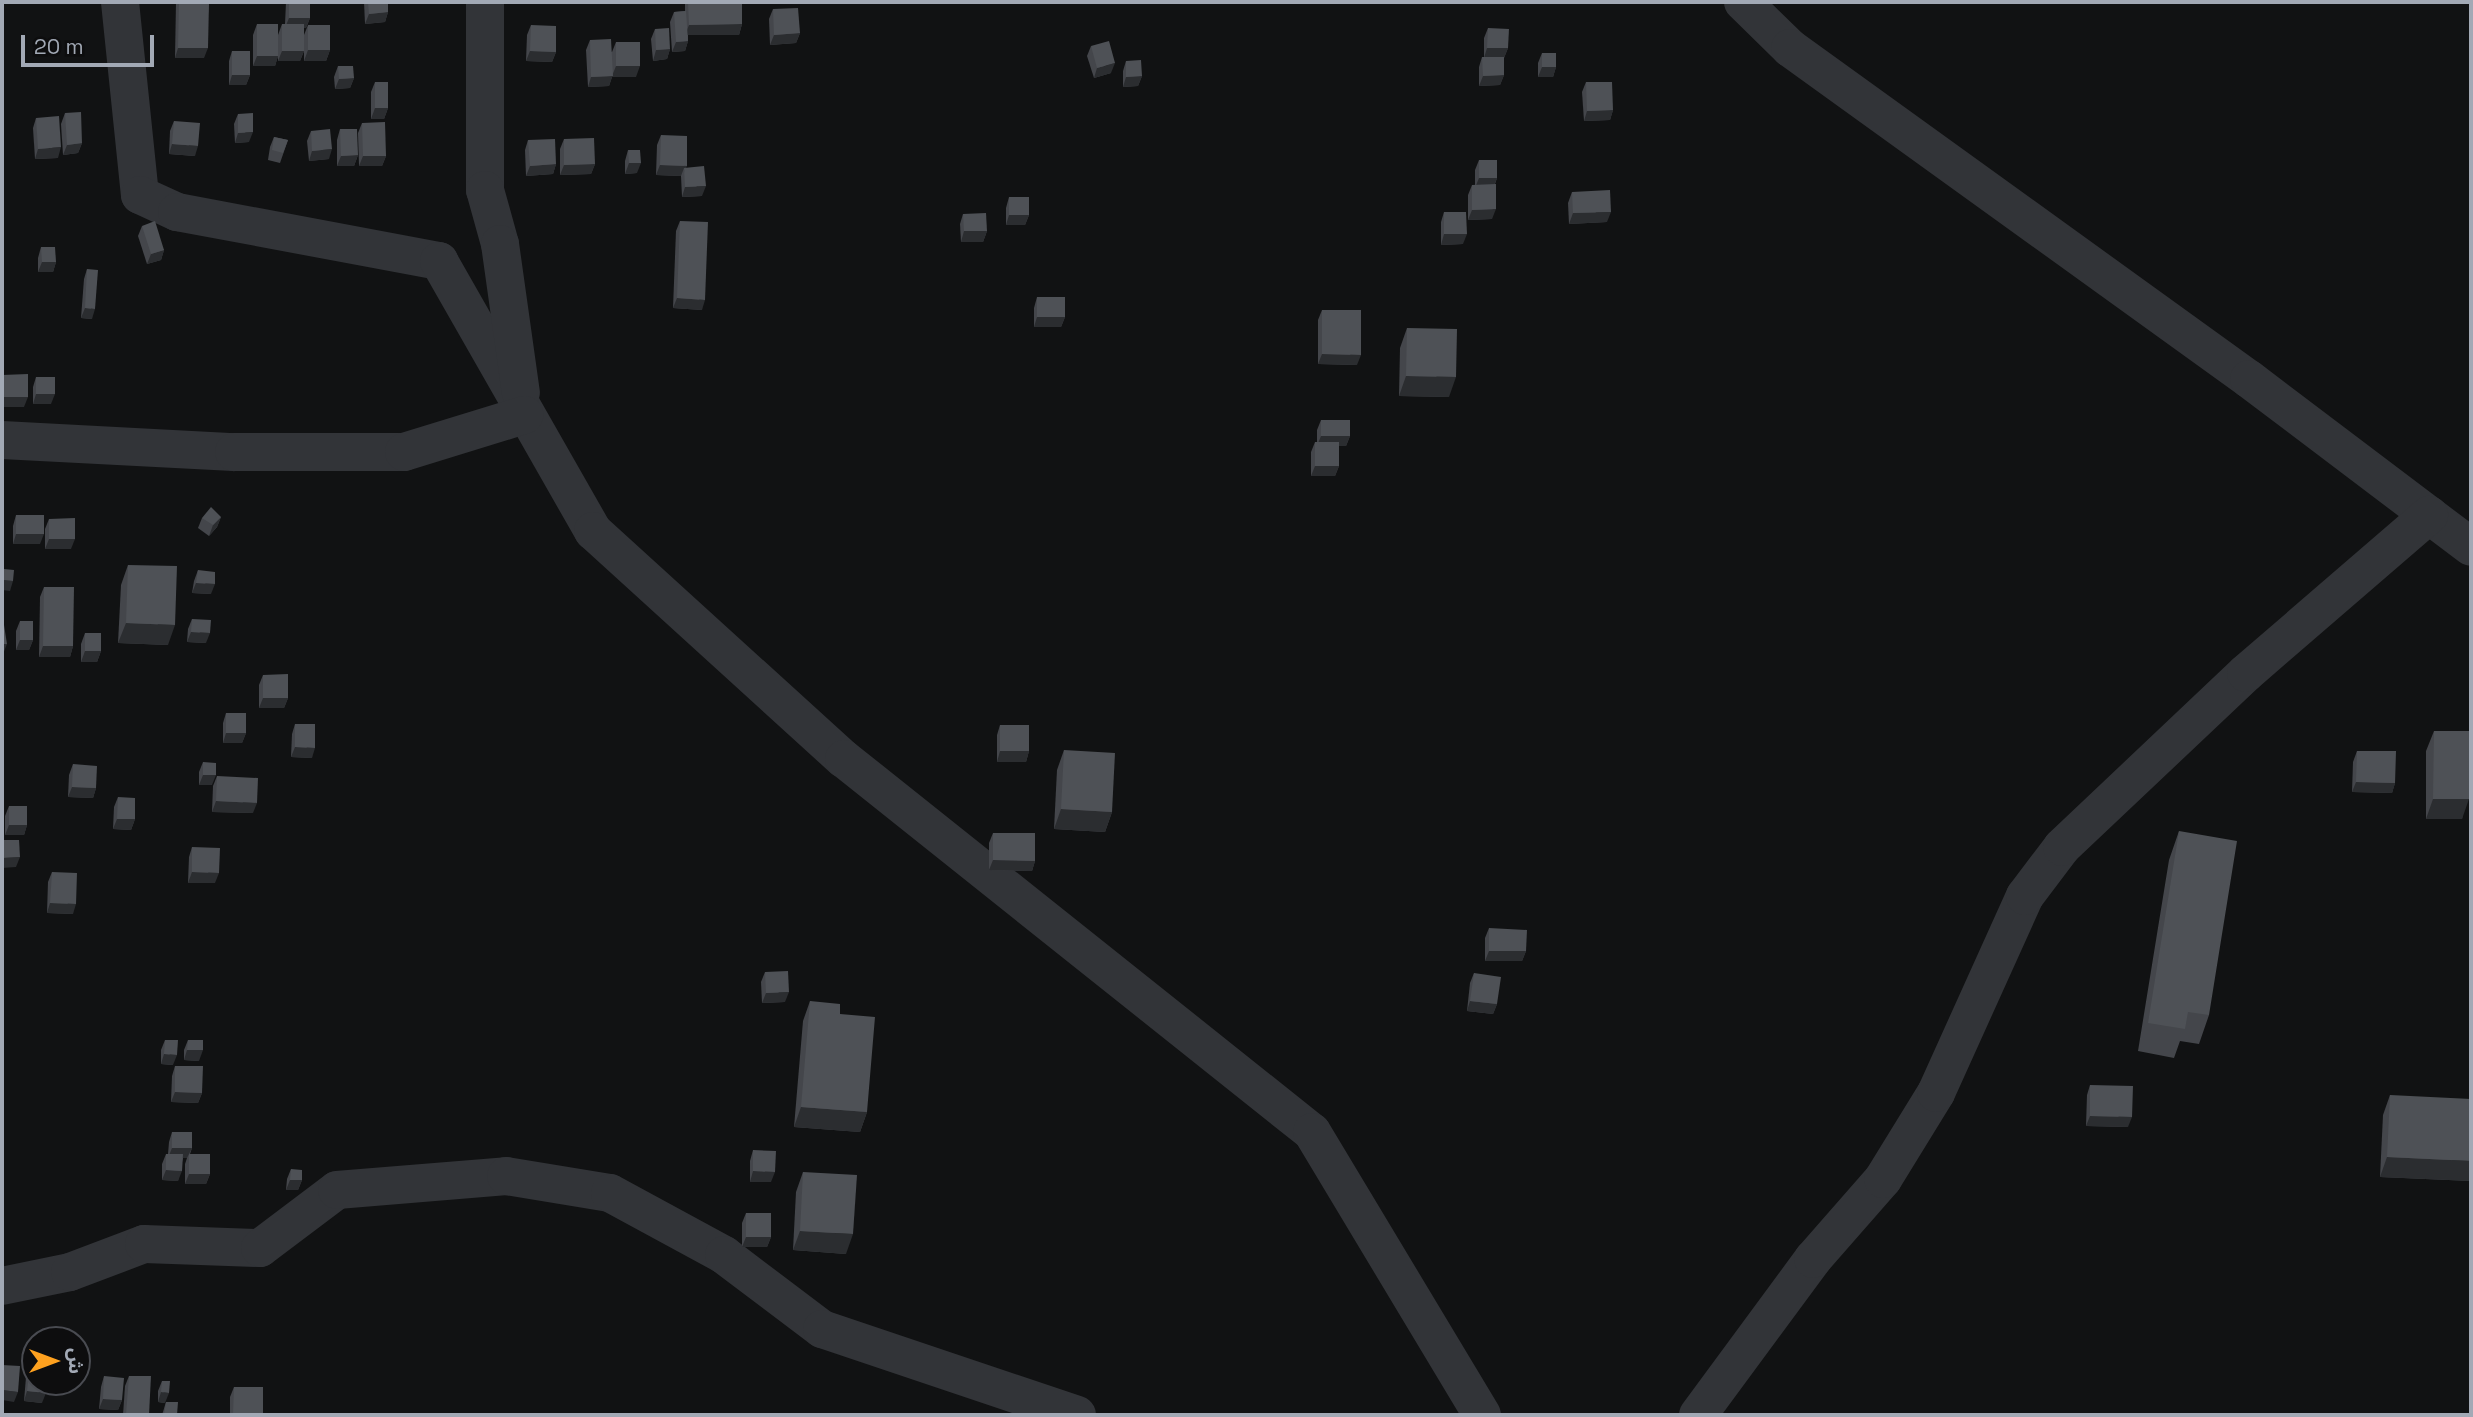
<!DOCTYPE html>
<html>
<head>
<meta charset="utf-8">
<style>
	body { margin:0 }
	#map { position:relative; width:2473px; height:1417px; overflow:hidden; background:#111213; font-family:"Space Grotesk","Noto Sans Arabic",sans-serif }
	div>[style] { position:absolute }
	.minor>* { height:38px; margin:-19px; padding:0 19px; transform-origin:19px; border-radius:19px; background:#323438 }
	.wall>* { inset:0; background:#44464b }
	.shaded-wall>* { inset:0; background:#2b2d30 }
	.building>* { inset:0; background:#4e5156 }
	span { translate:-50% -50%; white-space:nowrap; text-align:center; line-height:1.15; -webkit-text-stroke:5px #0d0d0e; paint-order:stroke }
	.frame { position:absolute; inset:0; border:4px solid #a2a9b5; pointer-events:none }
	.north { position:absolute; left:21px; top:1326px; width:70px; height:70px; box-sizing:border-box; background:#0d0d0e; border:2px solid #494b51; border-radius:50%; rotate:90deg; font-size:19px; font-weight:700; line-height:28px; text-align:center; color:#a2a9b5 }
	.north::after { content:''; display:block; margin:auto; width:24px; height:32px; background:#fea11f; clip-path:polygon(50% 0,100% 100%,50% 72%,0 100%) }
	.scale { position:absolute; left:21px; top:35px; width:133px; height:32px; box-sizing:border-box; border:4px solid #a2a9b5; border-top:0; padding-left:9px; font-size:21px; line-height:24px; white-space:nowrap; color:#a2a9b5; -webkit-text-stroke:5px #0d0d0e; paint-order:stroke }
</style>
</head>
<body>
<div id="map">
	<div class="minor">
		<div style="left:120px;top:2px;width:194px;rotate:84.1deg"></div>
		<div style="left:140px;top:195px;width:41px;rotate:24.7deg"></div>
		<div style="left:177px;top:212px;width:267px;rotate:10.6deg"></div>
		<div style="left:439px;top:261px;width:311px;rotate:60.3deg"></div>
		<div style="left:593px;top:531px;width:339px;rotate:42.3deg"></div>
		<div style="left:844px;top:759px;width:598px;rotate:38.56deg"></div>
		<div style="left:1312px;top:1132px;width:330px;rotate:59deg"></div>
		<div style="left:485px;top:2px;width:188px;rotate:90deg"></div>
		<div style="left:485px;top:190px;width:56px;rotate:74.5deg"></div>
		<div style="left:500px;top:244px;width:150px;rotate:82deg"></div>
		<div style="left:1743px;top:2px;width:66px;rotate:44.4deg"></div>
		<div style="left:1790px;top:48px;width:566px;rotate:35.8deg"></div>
		<div style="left:2249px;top:379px;width:278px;rotate:37.1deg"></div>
		<div style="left:2px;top:440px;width:232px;rotate:3deg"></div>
		<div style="left:234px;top:452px;width:170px"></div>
		<div style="left:404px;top:452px;width:126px;rotate:-17.1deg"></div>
		<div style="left:2px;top:1286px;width:69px;rotate:-11.6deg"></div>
		<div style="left:70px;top:1272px;width:79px;rotate:-20.7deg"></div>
		<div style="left:144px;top:1244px;width:116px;rotate:2deg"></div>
		<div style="left:260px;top:1248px;width:96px;rotate:-37deg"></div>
		<div style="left:337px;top:1190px;width:170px;rotate:-4.7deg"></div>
		<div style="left:506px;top:1176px;width:105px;rotate:9.3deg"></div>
		<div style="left:610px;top:1193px;width:130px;rotate:28.5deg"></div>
		<div style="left:724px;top:1255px;width:123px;rotate:37.1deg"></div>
		<div style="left:822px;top:1329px;width:269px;rotate:18.6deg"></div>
		<div style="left:1698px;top:1415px;width:194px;rotate:-53.6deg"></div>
		<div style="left:1813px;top:1259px;width:106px;rotate:-48.8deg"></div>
		<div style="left:1883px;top:1179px;width:101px;rotate:-58.4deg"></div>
		<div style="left:1936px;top:1093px;width:216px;rotate:-65.7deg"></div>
		<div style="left:2025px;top:896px;width:61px;rotate:-52.9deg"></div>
		<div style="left:2062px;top:847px;width:253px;rotate:-43.4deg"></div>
		<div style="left:2246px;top:673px;width:242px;rotate:-40.8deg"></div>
	</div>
	<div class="wall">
		<div style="clip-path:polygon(176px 2px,209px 2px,204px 58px,175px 58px)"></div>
		<div style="clip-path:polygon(286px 2px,310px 2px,310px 18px,306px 28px,304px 28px,304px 51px,300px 61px,278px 61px,278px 35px,282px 24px,285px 24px)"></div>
		<div style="clip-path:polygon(364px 2px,388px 2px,388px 12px,385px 22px,365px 24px)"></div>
		<div style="clip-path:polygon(685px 2px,742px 2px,742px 24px,739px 35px,688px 35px,688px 41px,685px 51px,672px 52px,670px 22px,674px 12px,685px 11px)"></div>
		<div style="clip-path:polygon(773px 9px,800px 33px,796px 43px,770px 45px,769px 19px)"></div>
		<div style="clip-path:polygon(257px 24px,278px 56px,275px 66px,253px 66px,253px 35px)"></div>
		<div style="clip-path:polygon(308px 25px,330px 50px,326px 61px,304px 61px,304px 35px)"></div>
		<div style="clip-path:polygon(531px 25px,556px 52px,552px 62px,526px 61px,527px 35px)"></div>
		<div style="clip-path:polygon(1488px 28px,1508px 48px,1504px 58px,1504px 75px,1500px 85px,1479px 86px,1479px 67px,1482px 57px,1484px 57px,1484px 38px)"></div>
		<div style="clip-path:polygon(655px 29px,670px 49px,667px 59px,653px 61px,651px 39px)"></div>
		<div style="clip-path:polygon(590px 40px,612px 52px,616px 42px,636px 77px,612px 77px,609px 86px,588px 87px,586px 50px)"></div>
		<div style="clip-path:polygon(1091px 46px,1111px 73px,1094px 78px,1087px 56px)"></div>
		<div style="clip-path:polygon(232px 51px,250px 75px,246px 85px,229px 85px,229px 61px)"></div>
		<div style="clip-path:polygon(1542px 53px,1556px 67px,1553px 77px,1538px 77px,1538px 63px)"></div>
		<div style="clip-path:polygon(1126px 61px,1142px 76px,1138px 86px,1123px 87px,1123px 71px)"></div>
		<div style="clip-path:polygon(338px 66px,354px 78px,350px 88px,335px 89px,334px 77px)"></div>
		<div style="clip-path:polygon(375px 82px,388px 108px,384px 119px,371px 119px,371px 92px)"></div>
		<div style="clip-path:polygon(1586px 82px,1613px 110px,1610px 120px,1584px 121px,1582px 92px)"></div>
		<div style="clip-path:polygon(65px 113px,82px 143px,78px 153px,63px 155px,61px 124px)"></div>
		<div style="clip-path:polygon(238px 114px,249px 142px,235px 143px,234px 124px)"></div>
		<div style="clip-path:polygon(36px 118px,58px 158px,35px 159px,33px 128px)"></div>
		<div style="clip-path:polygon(174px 121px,195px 156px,169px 154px,170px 131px)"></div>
		<div style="clip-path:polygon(362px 123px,386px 156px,382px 166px,359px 166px,358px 133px)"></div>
		<div style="clip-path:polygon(340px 129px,358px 155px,354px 166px,337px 166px,337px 140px)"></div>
		<div style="clip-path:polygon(311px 131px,329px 159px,309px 161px,307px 141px)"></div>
		<div style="clip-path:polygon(661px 135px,686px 168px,702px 196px,682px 197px,681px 176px,656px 175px,657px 145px)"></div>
		<div style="clip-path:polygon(274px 137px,288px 140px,280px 163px,268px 160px,270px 147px)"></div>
		<div style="clip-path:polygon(564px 139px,595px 164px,591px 174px,560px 175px,560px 149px)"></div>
		<div style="clip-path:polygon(528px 140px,556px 164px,553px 174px,526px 176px,525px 150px)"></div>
		<div style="clip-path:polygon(628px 150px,637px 173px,625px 174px,625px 161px)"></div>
		<div style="clip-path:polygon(1479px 160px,1497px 178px,1495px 184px,1492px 219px,1468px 220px,1468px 195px,1472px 185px,1475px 185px,1475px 170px)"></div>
		<div style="clip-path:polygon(1572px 192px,1607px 222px,1569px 224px,1568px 203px)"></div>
		<div style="clip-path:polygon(1009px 197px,1029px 215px,1025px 225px,1006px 225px,1006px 208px)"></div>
		<div style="clip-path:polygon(1444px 212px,1463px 244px,1441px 245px,1441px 222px)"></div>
		<div style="clip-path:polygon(963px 214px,987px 231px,983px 242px,961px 242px,960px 224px)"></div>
		<div style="clip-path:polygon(680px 221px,702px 310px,673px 308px,676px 231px)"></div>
		<div style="clip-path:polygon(142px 226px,164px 250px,161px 260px,147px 264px,138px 236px)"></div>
		<div style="clip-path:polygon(41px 247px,56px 262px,53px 272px,38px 272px,38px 258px)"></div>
		<div style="clip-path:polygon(87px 269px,92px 319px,81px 318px,84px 279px)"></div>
		<div style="clip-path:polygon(1037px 297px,1065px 317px,1061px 327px,1034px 327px,1034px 308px)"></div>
		<div style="clip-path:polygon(1322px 310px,1357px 365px,1318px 364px,1318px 320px)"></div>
		<div style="clip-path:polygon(1407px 328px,1449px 397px,1399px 396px,1400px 348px)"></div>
		<div style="clip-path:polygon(36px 377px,51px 404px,33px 404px,33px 387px)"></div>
		<div style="clip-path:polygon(1321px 420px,1350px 436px,1346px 446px,1339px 446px,1339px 466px,1335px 476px,1311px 476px,1311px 452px,1315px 442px,1317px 442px,1317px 430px)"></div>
		<div style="clip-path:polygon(16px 515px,40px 544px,13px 544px,13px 526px)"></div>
		<div style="clip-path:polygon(221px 517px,217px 527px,209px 536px,198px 528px,202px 518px)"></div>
		<div style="clip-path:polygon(49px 519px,71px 549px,45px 549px,45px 529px)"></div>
		<div style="clip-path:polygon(128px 565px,168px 645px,118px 643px,121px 585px)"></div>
		<div style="clip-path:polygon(198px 570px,211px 594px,192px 593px,194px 581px)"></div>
		<div style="clip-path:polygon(44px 587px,73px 646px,70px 657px,39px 657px,40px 597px)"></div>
		<div style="clip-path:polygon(192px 619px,206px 643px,187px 642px,188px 629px)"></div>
		<div style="clip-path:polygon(20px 621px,33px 640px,29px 650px,16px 650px,16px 631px)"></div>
		<div style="clip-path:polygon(85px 633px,101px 651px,97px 662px,81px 662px,81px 644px)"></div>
		<div style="clip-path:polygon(263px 675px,288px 698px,284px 708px,259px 708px,259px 685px)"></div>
		<div style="clip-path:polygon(226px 713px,246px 733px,242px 743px,223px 743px,223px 723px)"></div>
		<div style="clip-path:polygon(295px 724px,312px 758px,291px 757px,292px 734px)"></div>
		<div style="clip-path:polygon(1000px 725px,1029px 751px,1026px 762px,997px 762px,997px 735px)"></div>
		<div style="clip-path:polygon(2434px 731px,2470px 744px,2471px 741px,2471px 785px,2469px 785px,2462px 819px,2426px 819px,2426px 751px)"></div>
		<div style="clip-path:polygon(1064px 750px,1112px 812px,1105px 832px,1054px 829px,1057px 770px)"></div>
		<div style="clip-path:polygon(2357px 751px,2395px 783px,2392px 793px,2352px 792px,2353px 762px)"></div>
		<div style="clip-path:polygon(203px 762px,212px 785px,199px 785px,199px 772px)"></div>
		<div style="clip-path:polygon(73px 764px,96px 788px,93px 798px,68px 797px,69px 775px)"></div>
		<div style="clip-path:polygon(217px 776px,253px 813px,212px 812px,213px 786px)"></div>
		<div style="clip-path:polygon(118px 797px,135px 819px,131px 830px,113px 829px,114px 807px)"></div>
		<div style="clip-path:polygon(9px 806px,27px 825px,24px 835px,5px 835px,5px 816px)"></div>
		<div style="clip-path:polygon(2179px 831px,2209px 1015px,2199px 1044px,2180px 1041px,2174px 1058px,2138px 1051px,2169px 860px)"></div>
		<div style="clip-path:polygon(993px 833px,1035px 861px,1032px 871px,989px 870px,989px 843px)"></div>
		<div style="clip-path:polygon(192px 847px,215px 883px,188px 883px,189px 857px)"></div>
		<div style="clip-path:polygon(52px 872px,73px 914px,47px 913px,48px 882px)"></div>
		<div style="clip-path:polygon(1489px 928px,1526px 951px,1522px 961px,1485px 961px,1485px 938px)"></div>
		<div style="clip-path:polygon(765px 972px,785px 1002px,762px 1003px,761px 982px)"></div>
		<div style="clip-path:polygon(1474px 973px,1497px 1004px,1493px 1014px,1467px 1011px,1470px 983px)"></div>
		<div style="clip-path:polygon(810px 1001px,840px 1014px,867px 1112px,860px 1132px,794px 1127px,803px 1021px)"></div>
		<div style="clip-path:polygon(165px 1040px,173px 1065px,161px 1064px,161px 1050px)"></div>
		<div style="clip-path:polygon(188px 1040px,199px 1061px,184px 1060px,184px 1050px)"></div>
		<div style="clip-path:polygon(175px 1066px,202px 1093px,198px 1103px,171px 1102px,172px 1076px)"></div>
		<div style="clip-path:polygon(2090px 1085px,2128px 1127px,2086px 1126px,2087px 1095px)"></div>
		<div style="clip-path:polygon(2390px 1095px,2471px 1181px,2380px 1177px,2383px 1115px)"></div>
		<div style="clip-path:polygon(172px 1132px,192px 1148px,190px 1154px,210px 1174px,206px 1184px,185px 1184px,185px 1164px,187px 1158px,183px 1158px,178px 1181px,162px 1180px,162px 1164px,166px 1154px,168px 1154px,169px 1142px)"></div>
		<div style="clip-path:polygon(753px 1150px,771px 1182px,750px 1182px,750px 1161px)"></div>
		<div style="clip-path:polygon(291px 1169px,302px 1180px,298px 1190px,286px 1190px,287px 1179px)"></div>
		<div style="clip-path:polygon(803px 1172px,846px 1254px,793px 1250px,796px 1192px)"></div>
		<div style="clip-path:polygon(746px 1213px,771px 1237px,767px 1247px,742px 1247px,742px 1223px)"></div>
		<div style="clip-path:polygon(30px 1367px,42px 1403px,24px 1401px,26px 1377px)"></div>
		<div style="clip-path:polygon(104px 1376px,122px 1400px,118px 1410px,99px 1409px,101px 1387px)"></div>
		<div style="clip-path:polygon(129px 1376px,149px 1415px,123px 1415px,125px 1386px)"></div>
		<div style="clip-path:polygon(162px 1381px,165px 1403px,158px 1402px,158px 1391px)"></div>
		<div style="clip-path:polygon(234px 1387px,263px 1415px,230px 1415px,230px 1397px)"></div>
		<div style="clip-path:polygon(166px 1402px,177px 1415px,162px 1415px)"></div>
	</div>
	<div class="shaded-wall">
		<div style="clip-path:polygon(388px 12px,385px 22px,365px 24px,369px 14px)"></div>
		<div style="clip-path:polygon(289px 18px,310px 18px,306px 28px,285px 28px)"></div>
		<div style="clip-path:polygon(742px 24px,739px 35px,685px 35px,689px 25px)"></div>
		<div style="clip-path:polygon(800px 33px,796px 43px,770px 45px,774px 35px)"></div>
		<div style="clip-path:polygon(688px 41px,685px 51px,672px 52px,676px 42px)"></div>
		<div style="clip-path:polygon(178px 48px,208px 48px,204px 58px,175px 58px)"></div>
		<div style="clip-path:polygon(1487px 48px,1508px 48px,1504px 58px,1484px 58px)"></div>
		<div style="clip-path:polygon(670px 49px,667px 59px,653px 61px,656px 50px)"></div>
		<div style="clip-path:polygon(308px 50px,330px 50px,326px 61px,304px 61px)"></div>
		<div style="clip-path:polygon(282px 51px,304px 51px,300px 61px,278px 61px)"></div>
		<div style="clip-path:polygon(530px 51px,556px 52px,552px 62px,526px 61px)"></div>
		<div style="clip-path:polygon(257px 56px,278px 56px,275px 66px,253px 66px)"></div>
		<div style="clip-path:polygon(1115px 63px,1111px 73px,1094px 78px,1097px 68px)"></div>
		<div style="clip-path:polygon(616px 66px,640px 66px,636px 77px,612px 77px,609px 86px,588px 87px,591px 77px,612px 76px)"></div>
		<div style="clip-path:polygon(1542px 67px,1556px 67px,1553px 77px,1538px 77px)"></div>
		<div style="clip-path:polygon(232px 75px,250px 75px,246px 85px,229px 85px)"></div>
		<div style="clip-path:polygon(1504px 75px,1500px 85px,1479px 86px,1483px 76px)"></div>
		<div style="clip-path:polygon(1142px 76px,1138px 86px,1123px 87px,1126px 77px)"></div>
		<div style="clip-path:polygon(354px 78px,350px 88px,335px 89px,339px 79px)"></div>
		<div style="clip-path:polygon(375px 108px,388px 108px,384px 119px,371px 119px)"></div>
		<div style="clip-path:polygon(1613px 110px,1610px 120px,1584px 121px,1587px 111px)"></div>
		<div style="clip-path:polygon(253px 132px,249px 142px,235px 143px,238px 133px)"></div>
		<div style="clip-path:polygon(82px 143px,78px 153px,63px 155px,67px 145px)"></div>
		<div style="clip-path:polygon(172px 144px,198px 146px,195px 156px,169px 154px)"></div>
		<div style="clip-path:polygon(61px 147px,58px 158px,35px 159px,38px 149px)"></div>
		<div style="clip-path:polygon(332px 149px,329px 159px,309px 161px,312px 151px)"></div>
		<div style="clip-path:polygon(358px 155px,354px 166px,337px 166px,341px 156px)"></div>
		<div style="clip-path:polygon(363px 156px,386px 156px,382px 166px,359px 166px)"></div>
		<div style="clip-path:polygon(629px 163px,641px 163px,637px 173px,625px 174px)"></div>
		<div style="clip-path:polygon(556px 164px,553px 174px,526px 176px,530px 166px)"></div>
		<div style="clip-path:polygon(595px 164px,591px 174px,560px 175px,564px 165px)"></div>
		<div style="clip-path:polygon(660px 165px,687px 166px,684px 173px,684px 168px,681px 176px,656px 175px)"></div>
		<div style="clip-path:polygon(1479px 178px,1497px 178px,1493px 188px,1475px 188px)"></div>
		<div style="clip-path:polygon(706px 186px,702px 196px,682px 197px,685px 187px)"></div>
		<div style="clip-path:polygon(1496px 209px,1492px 219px,1468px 220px,1472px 210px)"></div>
		<div style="clip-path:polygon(1611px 212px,1607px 222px,1569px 224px,1573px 213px)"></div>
		<div style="clip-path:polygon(1009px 215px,1029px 215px,1025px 225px,1006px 225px)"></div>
		<div style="clip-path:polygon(964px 231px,987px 231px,983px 242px,961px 242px)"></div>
		<div style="clip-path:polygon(1444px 234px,1467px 234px,1463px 244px,1441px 245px)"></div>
		<div style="clip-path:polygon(164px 250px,161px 260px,147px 264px,151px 254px)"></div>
		<div style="clip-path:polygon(42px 262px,56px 262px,53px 272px,38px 272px)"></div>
		<div style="clip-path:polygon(677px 298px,705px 300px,702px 310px,673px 308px)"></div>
		<div style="clip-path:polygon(85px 308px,95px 309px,92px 319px,81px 318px)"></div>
		<div style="clip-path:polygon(1037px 317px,1065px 317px,1061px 327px,1034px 327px)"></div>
		<div style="clip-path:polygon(1322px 354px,1361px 355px,1357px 365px,1318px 364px)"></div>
		<div style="clip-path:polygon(1406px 376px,1456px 377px,1449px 397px,1399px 396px)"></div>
		<div style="clip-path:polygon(36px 394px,55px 394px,51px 404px,33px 404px)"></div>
		<div style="clip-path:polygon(2px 397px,28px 397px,24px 407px,2px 407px)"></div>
		<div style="clip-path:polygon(1321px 436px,1350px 436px,1346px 446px,1317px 446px)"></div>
		<div style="clip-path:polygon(1315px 466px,1339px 466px,1335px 476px,1311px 476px)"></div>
		<div style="clip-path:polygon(221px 517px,217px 527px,209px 536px,213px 525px)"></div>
		<div style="clip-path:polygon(16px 534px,44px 534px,40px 544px,13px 544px)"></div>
		<div style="clip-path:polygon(49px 539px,75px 539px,71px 549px,45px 549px)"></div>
		<div style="clip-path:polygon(2px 580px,13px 581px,10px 591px,2px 590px)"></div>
		<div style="clip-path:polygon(196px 583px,215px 584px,211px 594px,192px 593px)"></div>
		<div style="clip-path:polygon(126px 623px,175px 625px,168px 645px,118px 643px)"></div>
		<div style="clip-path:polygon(191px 632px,210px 633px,206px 643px,187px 642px)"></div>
		<div style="clip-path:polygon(20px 640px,33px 640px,29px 650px,16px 650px)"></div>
		<div style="clip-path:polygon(2px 644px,7px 644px,3px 654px,2px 654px)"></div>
		<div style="clip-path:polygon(43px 646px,73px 646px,70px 657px,39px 657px)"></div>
		<div style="clip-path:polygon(85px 651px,101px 651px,97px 662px,81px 662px)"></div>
		<div style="clip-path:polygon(263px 698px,288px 698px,284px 708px,259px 708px)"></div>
		<div style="clip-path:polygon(226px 733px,246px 733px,242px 743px,223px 743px)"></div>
		<div style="clip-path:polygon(295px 747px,315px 748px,312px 758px,291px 757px)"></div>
		<div style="clip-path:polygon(1000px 751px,1029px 751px,1026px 762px,997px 762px)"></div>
		<div style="clip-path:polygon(203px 775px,216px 775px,212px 785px,199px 785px)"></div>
		<div style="clip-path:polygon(2356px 782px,2395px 783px,2392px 793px,2352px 792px)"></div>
		<div style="clip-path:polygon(72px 787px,96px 788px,93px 798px,68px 797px)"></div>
		<div style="clip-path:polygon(2433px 799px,2469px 799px,2462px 819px,2426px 819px)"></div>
		<div style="clip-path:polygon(216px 801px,257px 803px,253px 813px,212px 812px)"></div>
		<div style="clip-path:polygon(1061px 809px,1112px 812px,1105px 832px,1054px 829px)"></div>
		<div style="clip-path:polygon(117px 819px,135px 819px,131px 830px,113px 829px)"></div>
		<div style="clip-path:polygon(9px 825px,27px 825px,24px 835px,5px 835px)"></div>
		<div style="clip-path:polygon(20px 857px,16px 867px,2px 868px,3px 858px)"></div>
		<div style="clip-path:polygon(993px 860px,1035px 861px,1032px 871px,989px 870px)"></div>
		<div style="clip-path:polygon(192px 872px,219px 873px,215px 883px,188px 883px)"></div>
		<div style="clip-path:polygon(50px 903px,76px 904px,73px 914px,47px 913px)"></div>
		<div style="clip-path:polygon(1489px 951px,1526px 951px,1522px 961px,1485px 961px)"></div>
		<div style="clip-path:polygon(789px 992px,785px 1002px,762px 1003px,766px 993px)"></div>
		<div style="clip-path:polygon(1470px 1001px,1497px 1004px,1493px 1014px,1467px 1011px)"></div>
		<div style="clip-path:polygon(187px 1050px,203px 1050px,199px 1061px,184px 1060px)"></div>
		<div style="clip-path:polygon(164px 1054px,177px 1055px,173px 1065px,161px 1064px)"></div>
		<div style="clip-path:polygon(175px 1092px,202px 1093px,198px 1103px,171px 1102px)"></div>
		<div style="clip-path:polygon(801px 1107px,867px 1112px,860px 1132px,794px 1127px)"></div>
		<div style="clip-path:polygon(2090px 1116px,2132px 1117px,2128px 1127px,2086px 1126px)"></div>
		<div style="clip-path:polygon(172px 1148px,192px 1148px,187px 1158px,168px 1158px)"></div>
		<div style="clip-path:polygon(2387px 1157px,2471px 1161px,2471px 1181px,2380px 1177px)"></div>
		<div style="clip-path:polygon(166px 1170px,182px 1171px,178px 1181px,162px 1180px)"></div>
		<div style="clip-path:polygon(753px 1171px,775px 1172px,771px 1182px,750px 1182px)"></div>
		<div style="clip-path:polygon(189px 1174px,210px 1174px,206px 1184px,185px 1184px)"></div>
		<div style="clip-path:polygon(290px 1180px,302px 1180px,298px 1190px,286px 1190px)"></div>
		<div style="clip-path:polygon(800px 1231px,853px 1234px,846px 1254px,793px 1250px)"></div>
		<div style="clip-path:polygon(746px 1237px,771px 1237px,767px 1247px,742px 1247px)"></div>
		<div style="clip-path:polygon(2px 1390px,18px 1392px,14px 1402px,2px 1400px)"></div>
		<div style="clip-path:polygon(27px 1391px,46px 1393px,42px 1403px,24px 1401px)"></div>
		<div style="clip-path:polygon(161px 1392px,169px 1393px,165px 1403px,158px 1402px)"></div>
		<div style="clip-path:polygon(103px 1399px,122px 1400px,118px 1410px,99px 1409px)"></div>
	</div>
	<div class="building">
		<div style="clip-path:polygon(179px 2px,209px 2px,208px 48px,178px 48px)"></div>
		<div style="clip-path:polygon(289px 2px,310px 2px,310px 18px,289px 18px)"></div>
		<div style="clip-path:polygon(368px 2px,388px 2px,388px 12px,369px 14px)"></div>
		<div style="clip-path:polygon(688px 2px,742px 2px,742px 24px,689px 25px)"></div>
		<div style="clip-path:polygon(798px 8px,800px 33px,774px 35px,773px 9px)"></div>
		<div style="clip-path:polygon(686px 11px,688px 41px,676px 42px,674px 12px)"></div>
		<div style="clip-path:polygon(257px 24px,278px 24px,278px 56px,257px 56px)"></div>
		<div style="clip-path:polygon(282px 24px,304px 24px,304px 51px,282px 51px)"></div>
		<div style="clip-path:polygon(308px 25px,330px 25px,330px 50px,308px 50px)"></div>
		<div style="clip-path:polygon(531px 25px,556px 26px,556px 52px,530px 51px)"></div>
		<div style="clip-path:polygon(669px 28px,670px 49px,656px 50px,655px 29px)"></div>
		<div style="clip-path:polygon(1488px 28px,1509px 29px,1508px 48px,1487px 48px)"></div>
		<div style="clip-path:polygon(611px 39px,613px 76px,591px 77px,590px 40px)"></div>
		<div style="clip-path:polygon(1109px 41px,1115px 63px,1097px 68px,1091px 46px)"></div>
		<div style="clip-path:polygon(616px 42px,640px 42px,640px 66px,616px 66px)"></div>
		<div style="clip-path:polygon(232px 51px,250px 51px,250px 75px,232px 75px)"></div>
		<div style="clip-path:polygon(1542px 53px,1556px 53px,1556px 67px,1542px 67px)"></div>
		<div style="clip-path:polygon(1482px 57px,1504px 57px,1504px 75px,1483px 76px)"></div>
		<div style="clip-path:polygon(1141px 60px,1142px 76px,1126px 77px,1126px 61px)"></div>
		<div style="clip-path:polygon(338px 66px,353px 66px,354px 78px,339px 79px)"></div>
		<div style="clip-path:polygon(375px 82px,388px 82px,388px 108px,375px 108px)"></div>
		<div style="clip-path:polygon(1586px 82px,1612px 82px,1613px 110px,1587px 111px)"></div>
		<div style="clip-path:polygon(81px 112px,82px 143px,67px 145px,65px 113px)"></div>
		<div style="clip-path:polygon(253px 113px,253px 132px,238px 133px,238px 114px)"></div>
		<div style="clip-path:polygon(59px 116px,61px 147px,38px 149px,36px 118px)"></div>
		<div style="clip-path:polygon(174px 121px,200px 123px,198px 146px,172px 144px)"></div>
		<div style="clip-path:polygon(385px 122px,386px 156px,363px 156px,362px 123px)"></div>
		<div style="clip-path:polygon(330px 129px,332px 149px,312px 151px,311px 131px)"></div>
		<div style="clip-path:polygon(340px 129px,357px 129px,358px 155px,341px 156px)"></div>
		<div style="clip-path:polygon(661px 135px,687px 136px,687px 166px,660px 165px)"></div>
		<div style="clip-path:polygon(274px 137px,288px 140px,283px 153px,272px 150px)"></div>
		<div style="clip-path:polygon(594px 138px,595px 164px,564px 165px,564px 139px)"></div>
		<div style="clip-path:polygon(555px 139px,556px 164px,530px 166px,528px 140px)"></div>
		<div style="clip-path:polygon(628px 150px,640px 150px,641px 163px,629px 163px)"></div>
		<div style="clip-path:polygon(1479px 160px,1497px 160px,1497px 178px,1479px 178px)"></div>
		<div style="clip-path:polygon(704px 166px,706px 186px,685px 187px,684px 168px)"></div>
		<div style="clip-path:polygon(1496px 184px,1496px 209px,1472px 210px,1472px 185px)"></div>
		<div style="clip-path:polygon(1610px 190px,1611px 212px,1573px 213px,1572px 192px)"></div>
		<div style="clip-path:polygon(1009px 197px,1029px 197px,1029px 215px,1009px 215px)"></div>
		<div style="clip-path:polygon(1444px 212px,1466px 212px,1467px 234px,1444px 234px)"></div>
		<div style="clip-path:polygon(986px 213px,987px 231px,964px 231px,963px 214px)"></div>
		<div style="clip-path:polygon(155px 221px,164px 250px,151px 254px,142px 226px)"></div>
		<div style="clip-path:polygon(680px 221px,708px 222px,705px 300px,677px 298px)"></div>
		<div style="clip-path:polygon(41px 247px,55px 247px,56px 262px,42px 262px)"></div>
		<div style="clip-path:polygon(87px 269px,98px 270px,95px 309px,85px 308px)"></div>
		<div style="clip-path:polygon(1037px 297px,1065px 297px,1065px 317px,1037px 317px)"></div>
		<div style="clip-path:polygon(1322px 310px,1361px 310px,1361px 355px,1322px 354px)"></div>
		<div style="clip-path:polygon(1407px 328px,1457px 329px,1456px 377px,1406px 376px)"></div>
		<div style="clip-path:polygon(28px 374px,28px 397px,2px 397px,2px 375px)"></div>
		<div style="clip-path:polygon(36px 377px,55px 377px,55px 394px,36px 394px)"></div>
		<div style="clip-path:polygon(1321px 420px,1350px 420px,1350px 436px,1321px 436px)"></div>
		<div style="clip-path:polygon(1315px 442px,1339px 442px,1339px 466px,1315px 466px)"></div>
		<div style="clip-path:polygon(211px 507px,221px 517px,213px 525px,202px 518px)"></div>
		<div style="clip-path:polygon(16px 515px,44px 515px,44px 534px,16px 534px)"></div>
		<div style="clip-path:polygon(75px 518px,75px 539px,49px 539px,49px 519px)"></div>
		<div style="clip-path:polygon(128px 565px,177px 566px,175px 625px,126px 623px)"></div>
		<div style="clip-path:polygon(4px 569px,14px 570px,13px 581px,2px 580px)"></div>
		<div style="clip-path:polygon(198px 570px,215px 572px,215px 584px,196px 583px)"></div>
		<div style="clip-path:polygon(44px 587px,74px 587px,73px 646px,43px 646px)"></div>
		<div style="clip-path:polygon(192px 619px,211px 620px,210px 633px,191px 632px)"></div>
		<div style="clip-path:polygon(20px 621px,33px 621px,33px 640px,20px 640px)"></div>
		<div style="clip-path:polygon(2px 625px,4px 625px,7px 644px,2px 644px)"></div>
		<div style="clip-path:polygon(85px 633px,101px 633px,101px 651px,85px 651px)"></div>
		<div style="clip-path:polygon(288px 674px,288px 698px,263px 698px,263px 675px)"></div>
		<div style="clip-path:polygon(226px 713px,246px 713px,246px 733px,226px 733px)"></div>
		<div style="clip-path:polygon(295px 724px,315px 724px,315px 748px,295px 747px)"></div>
		<div style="clip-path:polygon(1000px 725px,1029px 725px,1029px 751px,1000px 751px)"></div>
		<div style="clip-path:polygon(2434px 731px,2470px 731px,2469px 799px,2433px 799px)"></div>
		<div style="clip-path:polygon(2471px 741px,2471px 775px,2470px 775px)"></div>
		<div style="clip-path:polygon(1064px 750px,1115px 753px,1112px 812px,1061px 809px)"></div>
		<div style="clip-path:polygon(2357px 751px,2396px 751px,2395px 783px,2356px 782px)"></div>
		<div style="clip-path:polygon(203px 762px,216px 763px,216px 775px,203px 775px)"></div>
		<div style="clip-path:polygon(73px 764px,97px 766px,96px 788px,72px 787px)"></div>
		<div style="clip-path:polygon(217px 776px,258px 778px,257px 803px,216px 801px)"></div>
		<div style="clip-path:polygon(118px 797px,135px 798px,135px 819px,117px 819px)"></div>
		<div style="clip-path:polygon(9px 806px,27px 806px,27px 825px,9px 825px)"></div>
		<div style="clip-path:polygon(2179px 831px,2237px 841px,2209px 1015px,2188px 1012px,2185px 1029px,2148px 1023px)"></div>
		<div style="clip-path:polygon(993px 833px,1035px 833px,1035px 861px,993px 860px)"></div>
		<div style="clip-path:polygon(2px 840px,19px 840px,20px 857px,3px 858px)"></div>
		<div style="clip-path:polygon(192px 847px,220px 848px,219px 873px,192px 872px)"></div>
		<div style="clip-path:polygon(52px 872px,77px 873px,76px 904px,50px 903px)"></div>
		<div style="clip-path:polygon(1489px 928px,1527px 930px,1526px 951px,1489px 951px)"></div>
		<div style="clip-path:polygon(788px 971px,789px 992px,766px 993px,765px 972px)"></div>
		<div style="clip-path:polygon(1474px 973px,1501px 977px,1497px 1004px,1470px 1001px)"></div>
		<div style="clip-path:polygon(810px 1001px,840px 1004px,840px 1014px,875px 1017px,867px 1112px,801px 1107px)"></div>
		<div style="clip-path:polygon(165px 1040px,178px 1040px,177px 1055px,164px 1054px)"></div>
		<div style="clip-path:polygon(188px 1040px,203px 1040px,203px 1050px,187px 1050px)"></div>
		<div style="clip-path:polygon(175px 1066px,203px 1066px,202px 1093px,175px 1092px)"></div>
		<div style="clip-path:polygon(2090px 1085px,2133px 1086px,2132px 1117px,2090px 1116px)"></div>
		<div style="clip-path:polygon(2390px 1095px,2471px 1099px,2471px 1161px,2387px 1157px)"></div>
		<div style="clip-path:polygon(172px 1132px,192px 1132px,192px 1148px,172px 1148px)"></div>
		<div style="clip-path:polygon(753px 1150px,776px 1151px,775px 1172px,753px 1171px)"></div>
		<div style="clip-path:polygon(166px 1154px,183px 1154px,182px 1171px,166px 1170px)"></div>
		<div style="clip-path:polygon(189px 1154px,210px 1154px,210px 1174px,189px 1174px)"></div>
		<div style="clip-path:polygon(291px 1169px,302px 1170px,302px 1180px,290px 1180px)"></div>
		<div style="clip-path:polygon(803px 1172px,857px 1175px,853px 1234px,800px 1231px)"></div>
		<div style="clip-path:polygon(746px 1213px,771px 1213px,771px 1237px,746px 1237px)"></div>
		<div style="clip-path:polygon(2px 1365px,20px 1366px,18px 1392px,2px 1390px)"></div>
		<div style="clip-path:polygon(30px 1367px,35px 1368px,35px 1382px,47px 1382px,46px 1393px,27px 1391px)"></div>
		<div style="clip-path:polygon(104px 1376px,124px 1378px,122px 1400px,103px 1399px)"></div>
		<div style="clip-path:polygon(129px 1376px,151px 1376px,149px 1415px,126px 1415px)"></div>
		<div style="clip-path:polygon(162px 1381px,170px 1381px,169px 1393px,161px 1392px)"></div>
		<div style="clip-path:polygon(234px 1387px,263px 1387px,263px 1415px,233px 1415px)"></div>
		<div style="clip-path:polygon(166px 1402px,178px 1402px,177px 1415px,164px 1415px)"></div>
	</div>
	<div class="frame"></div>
	<div class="north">ش</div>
	<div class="scale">20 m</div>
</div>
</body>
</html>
